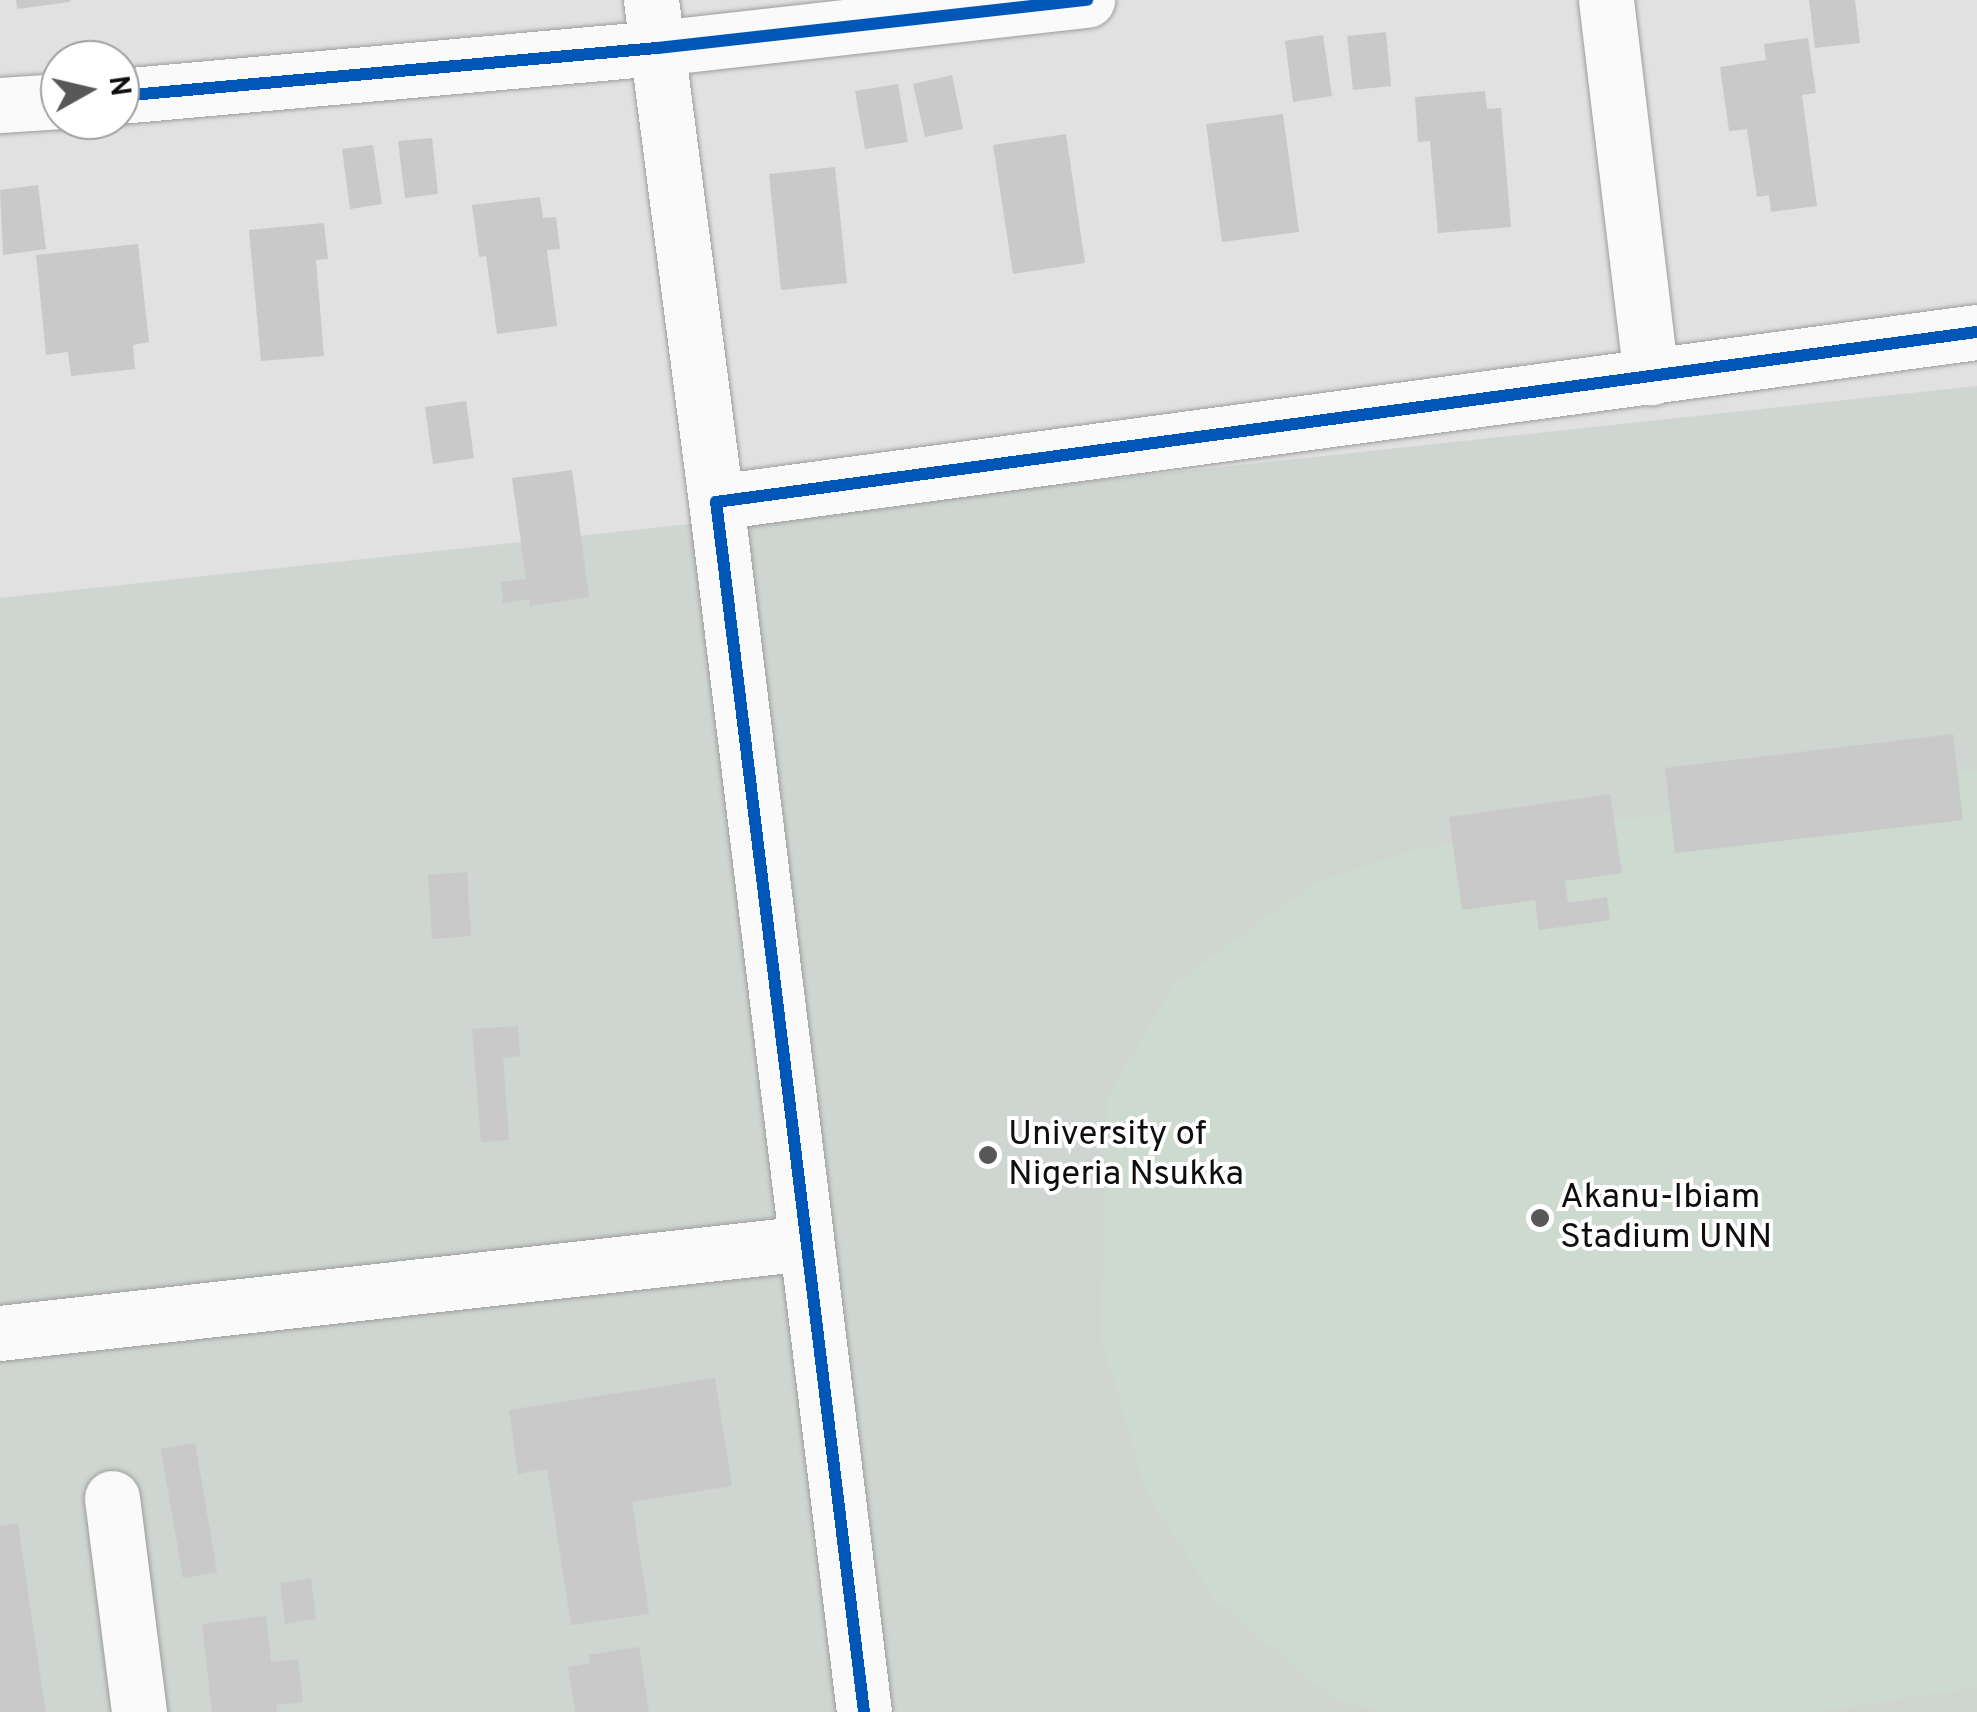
<!DOCTYPE html>
<html>
<head>
<meta charset="utf-8">
<style>
	body { margin:0 }
	#map { position:relative; width:1977px; height:1712px; overflow:hidden; background:#e0e1e0; font-family:Overpass,sans-serif }
	div>[style] { position:absolute }
	.built>* { inset:0; background:#cfd5d0 }
	.green>* { inset:0; background:#cddacf }
	.building>* { inset:0; background:#c8c9c8 }
	.roads { filter:drop-shadow(0 0 2px #9c9d9c) drop-shadow(0 0 2px #9c9d9c) }
	.minor>* { height:55px; margin:-27.5px; padding:0 27.5px; transform-origin:27.5px; border-radius:27.5px; background:#fafafa }
	.cycleway>* { height:12px; margin:-6px; padding:0 6px; transform-origin:6px; border-radius:6px; background:#0057b8 }
	.dots>* { width:28px; height:28px; translate:-50% -50%; box-sizing:border-box; border:5px solid #fff; border-radius:50% }
	span { translate:-50% -50%; white-space:nowrap; text-align:center; line-height:1.15; -webkit-text-stroke:8px #fff; paint-order:stroke }
	.poi-label { font-size:35px; color:#0d0e0d }
	.left { translate:0 -50%; text-align:left }
	.north { position:absolute; left:40px; top:40px; width:100px; height:100px; box-sizing:border-box; background:#fff; border:2px solid #9e9f9e; border-radius:50%; rotate:82deg; font-size:28px; font-weight:700; line-height:40px; text-align:center; color:#0d0e0d }
	.north::after { content:''; display:block; margin:auto; width:35px; height:45px; background:#575857; clip-path:polygon(50% 0,100% 100%,50% 72%,0 100%) }
</style>
</head>
<body>
<div id="map">
	<div class="built">
		<div style="clip-path:polygon(1977px 386px,1977px 1712px,0 1712px,0 598px)"></div>
	</div>
	<div class="green">
		<div style="clip-path:polygon(1977px 770px,1977px 1687px,1813px 1712px,1386px 1712px,1334px 1699px,1215px 1600px,1147px 1493px,1101px 1337px,1106px 1099px,1174px 984px,1314px 883px,1421px 848px)"></div>
	</div>
	<div class="building">
		<div style="clip-path:polygon(16px 0,70px 0,70px 2px,17px 9px)"></div>
		<div style="clip-path:polygon(1809px 0,1855px 0,1860px 43px,1815px 48px)"></div>
		<div style="clip-path:polygon(1386px 32px,1391px 86px,1353px 90px,1347px 36px)"></div>
		<div style="clip-path:polygon(1323px 35px,1332px 96px,1293px 102px,1285px 41px)"></div>
		<div style="clip-path:polygon(1808px 38px,1816px 93px,1802px 95px,1817px 206px,1771px 212px,1769px 195px,1757px 197px,1747px 129px,1729px 131px,1720px 67px,1766px 60px,1764px 44px)"></div>
		<div style="clip-path:polygon(952px 75px,963px 129px,925px 137px,913px 84px)"></div>
		<div style="clip-path:polygon(898px 84px,908px 142px,865px 149px,855px 91px)"></div>
		<div style="clip-path:polygon(1485px 91px,1487px 109px,1501px 108px,1511px 227px,1438px 233px,1430px 141px,1418px 142px,1415px 97px)"></div>
		<div style="clip-path:polygon(1283px 114px,1299px 232px,1222px 242px,1206px 124px)"></div>
		<div style="clip-path:polygon(1066px 134px,1085px 263px,1013px 274px,993px 145px)"></div>
		<div style="clip-path:polygon(432px 138px,438px 194px,405px 198px,398px 141px)"></div>
		<div style="clip-path:polygon(373px 145px,382px 204px,350px 209px,342px 149px)"></div>
		<div style="clip-path:polygon(835px 167px,847px 283px,781px 290px,769px 174px)"></div>
		<div style="clip-path:polygon(38px 185px,46px 249px,3px 255px,0 190px)"></div>
		<div style="clip-path:polygon(540px 197px,543px 218px,556px 217px,560px 249px,547px 250px,557px 326px,497px 334px,486px 256px,479px 257px,472px 205px)"></div>
		<div style="clip-path:polygon(324px 223px,328px 259px,316px 260px,324px 356px,261px 361px,249px 230px)"></div>
		<div style="clip-path:polygon(138px 244px,149px 342px,133px 345px,135px 369px,71px 376px,68px 352px,46px 355px,36px 255px)"></div>
		<div style="clip-path:polygon(466px 401px,474px 458px,433px 464px,425px 407px)"></div>
		<div style="clip-path:polygon(572px 470px,589px 597px,530px 606px,529px 599px,503px 603px,501px 582px,526px 579px,512px 478px)"></div>
		<div style="clip-path:polygon(1953px 734px,1963px 820px,1675px 853px,1665px 768px)"></div>
		<div style="clip-path:polygon(1610px 794px,1622px 873px,1565px 881px,1568px 903px,1607px 897px,1610px 920px,1539px 930px,1535px 900px,1462px 910px,1449px 817px)"></div>
		<div style="clip-path:polygon(467px 872px,471px 936px,432px 939px,428px 875px)"></div>
		<div style="clip-path:polygon(518px 1026px,520px 1056px,503px 1058px,509px 1140px,481px 1142px,472px 1029px)"></div>
		<div style="clip-path:polygon(715px 1378px,732px 1486px,632px 1502px,649px 1614px,571px 1625px,547px 1469px,518px 1474px,509px 1410px)"></div>
		<div style="clip-path:polygon(195px 1443px,217px 1572px,183px 1578px,161px 1449px)"></div>
		<div style="clip-path:polygon(18px 1523px,40px 1674px,46px 1712px,0 1712px,0 1526px)"></div>
		<div style="clip-path:polygon(311px 1578px,316px 1619px,285px 1624px,280px 1583px)"></div>
		<div style="clip-path:polygon(266px 1616px,271px 1662px,298px 1659px,303px 1702px,276px 1705px,277px 1712px,212px 1712px,202px 1624px)"></div>
		<div style="clip-path:polygon(639px 1647px,649px 1712px,575px 1712px,568px 1667px,590px 1663px,589px 1655px)"></div>
	</div>
	<div class="roads">
		<div class="minor">
			<div style="left:651px;top:0;width:506px;rotate:82.62deg"></div>
			<div style="left:1606px;top:0;width:380px;rotate:83.2deg"></div>
			<div style="left:120px;top:96px;width:539px;rotate:-5.11deg"></div>
			<div style="left:657px;top:48px;width:433px;rotate:-6.4deg"></div>
			<div style="left:0;top:105px;width:60px;rotate:-3.8deg"></div>
			<div style="left:0;top:1333px;width:811px;rotate:-6.37deg"></div>
			<div style="left:112px;top:1498px;width:216px;rotate:82.8deg"></div>
			<div style="left:864px;top:1712px;width:1219px;rotate:-96.97deg"></div>
			<div style="left:716px;top:502px;width:1272px;rotate:-7.68deg"></div>
		</div>
	</div>
	<div class="cycleway">
		<div style="left:120px;top:96px;width:539px;rotate:-5.11deg"></div>
		<div style="left:657px;top:48px;width:433px;rotate:-6.4deg"></div>
		<div style="left:864px;top:1712px;width:1219px;rotate:-96.97deg"></div>
		<div style="left:716px;top:502px;width:1272px;rotate:-7.68deg"></div>
	</div>
	<div class="dots">
		<div style="left:988px;top:1155px;background:#575857"></div>
		<div style="left:1540px;top:1218px;background:#575857"></div>
	</div>
	<div class="poi-label">
		<span class="left" style="left:1008px;top:1155px">University of<br>Nigeria Nsukka</span>
		<span class="left" style="left:1560px;top:1218px">Akanu-Ibiam<br>Stadium UNN</span>
	</div>
	<div class="north">N</div>
</div>
</body>
</html>
